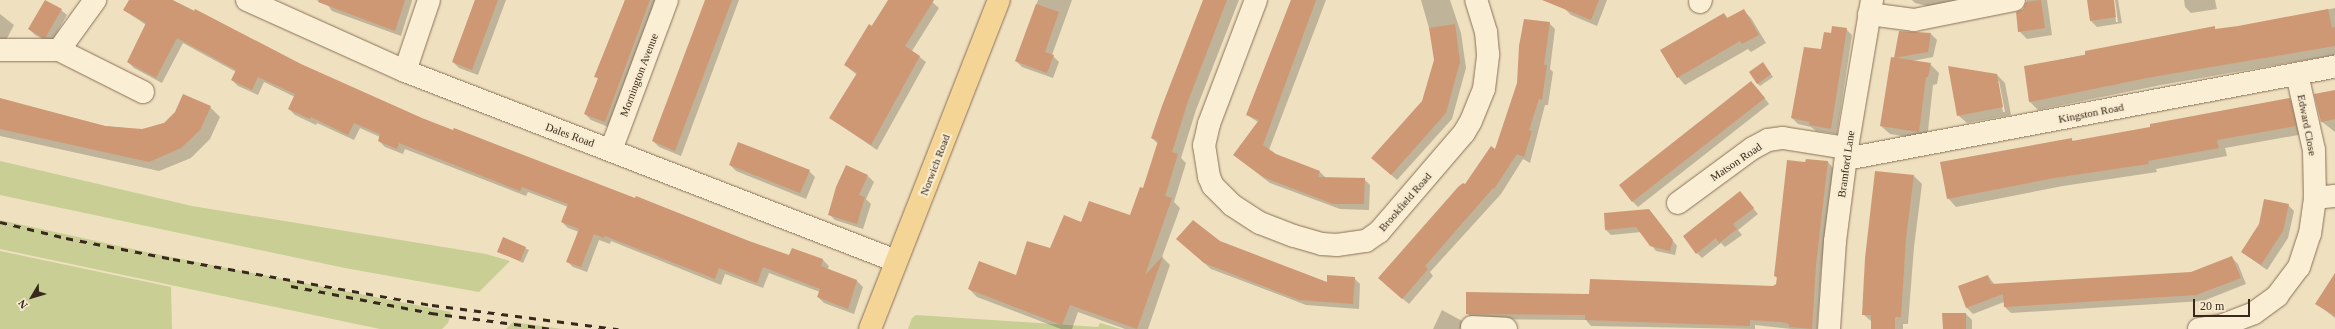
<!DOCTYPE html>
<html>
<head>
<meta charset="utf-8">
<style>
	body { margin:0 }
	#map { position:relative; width:2335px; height:329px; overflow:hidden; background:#efe0c0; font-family:"Times New Roman",serif }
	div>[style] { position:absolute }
	.green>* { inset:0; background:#c8ce94 }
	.shadow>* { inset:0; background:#0003 }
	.building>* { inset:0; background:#cf9875 }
	.roads { filter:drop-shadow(0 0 1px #897157) drop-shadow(0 0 1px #897157) }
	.minor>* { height:22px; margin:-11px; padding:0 11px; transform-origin:11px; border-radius:11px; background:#faeed4 }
	.tertiary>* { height:22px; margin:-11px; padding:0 11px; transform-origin:11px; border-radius:11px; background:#faeed4 }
	.primary>* { height:22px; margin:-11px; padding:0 11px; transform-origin:11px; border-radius:11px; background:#f5d596 }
	.rail>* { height:3px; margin-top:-1.5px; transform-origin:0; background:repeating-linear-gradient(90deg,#38291c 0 7px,transparent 0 14px) }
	span { translate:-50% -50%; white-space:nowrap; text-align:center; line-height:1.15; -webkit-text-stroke:4px #f7ebd0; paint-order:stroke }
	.street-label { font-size:11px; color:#38291c }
	.north { position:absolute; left:12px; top:277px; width:40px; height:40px; -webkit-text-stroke:3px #f7ebd0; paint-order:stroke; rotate:232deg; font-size:11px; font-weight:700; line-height:16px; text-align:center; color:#38291c }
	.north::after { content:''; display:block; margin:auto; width:14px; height:18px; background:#38291c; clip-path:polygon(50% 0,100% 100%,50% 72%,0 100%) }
	.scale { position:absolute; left:2193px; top:299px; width:57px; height:18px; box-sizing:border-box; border:2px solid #38291c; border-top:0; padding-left:5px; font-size:12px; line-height:14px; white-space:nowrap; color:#38291c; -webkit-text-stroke:3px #f7ebd0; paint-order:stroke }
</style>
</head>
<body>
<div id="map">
	<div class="green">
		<div style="clip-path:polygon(0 161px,192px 206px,486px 254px,510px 261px,479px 292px,345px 268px,0 195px)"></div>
		<div style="clip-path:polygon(0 220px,151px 253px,451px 312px,448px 323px,442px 329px,380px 329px,0 249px)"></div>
		<div style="clip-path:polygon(0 251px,171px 287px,172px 329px,0 329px)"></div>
		<div style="clip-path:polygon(916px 315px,1098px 327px,1100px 323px,1121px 329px,908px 329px,912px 318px)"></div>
		<div style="clip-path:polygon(513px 322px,562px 329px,506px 329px)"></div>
	</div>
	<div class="shadow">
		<div style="clip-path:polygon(130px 0,173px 0,301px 65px,421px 119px,748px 242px,790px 256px,792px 249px,823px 260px,829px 266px,827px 270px,857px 281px,863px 287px,854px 314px,824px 303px,818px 297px,820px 292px,769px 273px,763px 288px,725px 274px,721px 285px,611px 241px,610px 244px,599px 240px,587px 272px,573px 267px,567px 261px,579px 232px,568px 228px,562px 222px,568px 207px,528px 192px,526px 196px,405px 149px,403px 154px,385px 147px,379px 141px,380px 137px,360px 128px,354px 140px,317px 123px,316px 125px,295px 115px,289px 109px,295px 97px,264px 82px,258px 95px,238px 86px,232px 80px,236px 72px,183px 43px,162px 83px,134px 68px,128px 62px,146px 25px,124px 10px)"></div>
		<div style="clip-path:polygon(316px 0,412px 0,412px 1px,401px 36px,332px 11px,327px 4px)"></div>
		<div style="clip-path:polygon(475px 0,506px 0,478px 75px,459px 68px,453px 62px)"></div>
		<div style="clip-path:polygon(625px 0,659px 0,611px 128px,591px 120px,585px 114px,598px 79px,596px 76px)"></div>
		<div style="clip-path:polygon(707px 0,739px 0,681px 156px,659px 147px,653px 141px)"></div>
		<div style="clip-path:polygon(889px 0,930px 0,939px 8px,912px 51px,926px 62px,877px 150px,830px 118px,857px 75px,845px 65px)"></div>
		<div style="clip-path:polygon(1038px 0,1072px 0,1052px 55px,1059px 62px,1053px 78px,1022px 67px,1016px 61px)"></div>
		<div style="clip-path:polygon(1204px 0,1239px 0,1196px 110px,1181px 158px,1186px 163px,1174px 202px,1180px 208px,1162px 257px,1170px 265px,1148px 329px,1125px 329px,1078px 312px,1072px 329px,1061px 329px,977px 297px,969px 289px,1016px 277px,1082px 223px,1131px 217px,1143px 189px,1158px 144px,1152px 138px)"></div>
		<div style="clip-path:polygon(1291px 0,1326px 0,1269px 150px,1276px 155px,1320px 172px,1326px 178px,1364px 179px,1370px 185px,1369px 210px,1340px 209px,1270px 183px,1234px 155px,1258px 122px,1247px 115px)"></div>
		<div style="clip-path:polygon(1421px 0,1450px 0,1461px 33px,1466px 68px,1452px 119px,1397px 180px,1372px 158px,1423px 101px,1435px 60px,1431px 35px)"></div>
		<div style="clip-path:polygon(1568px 0,1607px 0,1597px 26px,1571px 15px,1565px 9px)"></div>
		<div style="clip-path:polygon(1912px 0,1986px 0,1943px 10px,1915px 3px)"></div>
		<div style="clip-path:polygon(2027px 0,2047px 0,2052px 35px,2027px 39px,2019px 31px)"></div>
		<div style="clip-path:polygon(2088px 0,2113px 0,2116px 22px,2118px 22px,2115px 0,2118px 0,2122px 23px,2097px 27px,2091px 21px)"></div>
		<div style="clip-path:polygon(2184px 0,2215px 0,2217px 9px,2191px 13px,2185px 7px)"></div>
		<div style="clip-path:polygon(2335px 8px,2335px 55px,2161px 85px,2038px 110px,2030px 102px,2025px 67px,2214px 28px,2217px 30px,2238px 27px)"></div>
		<div style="clip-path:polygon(61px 10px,67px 15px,51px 43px,35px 35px,29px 29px)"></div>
		<div style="clip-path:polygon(1743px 10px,1751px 18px,1766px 43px,1751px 52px,1748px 49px,1685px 85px,1678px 77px,1724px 14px,1728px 19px)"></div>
		<div style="clip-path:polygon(0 14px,14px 25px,4px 44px,0 45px)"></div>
		<div style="clip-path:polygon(1549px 23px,1555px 29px,1550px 69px,1553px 72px,1548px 105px,1545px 105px,1530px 163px,1523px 159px,1501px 194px,1430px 272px,1433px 276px,1409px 304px,1385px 284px,1496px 150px)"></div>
		<div style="clip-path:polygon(1846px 29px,1852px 35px,1837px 134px,1816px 131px,1811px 127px,1798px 124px,1792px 118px,1831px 34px)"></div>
		<div style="clip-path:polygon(1931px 34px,1937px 40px,1933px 57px,1912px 61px,1930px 64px,1939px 73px,1937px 84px,1933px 85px,1927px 140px,1890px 134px,1881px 126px,1895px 58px)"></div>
		<div style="clip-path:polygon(1763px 63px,1773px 77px,1760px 86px,1757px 83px)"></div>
		<div style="clip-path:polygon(evenodd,1997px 75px,2005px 83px,2011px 115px,1967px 123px,1958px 115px,1997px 75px,1997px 81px,1999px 81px,2005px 112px,2003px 112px,1997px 81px)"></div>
		<div style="clip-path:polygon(1756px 87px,1769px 104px,1638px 207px,1633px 202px,1620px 185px)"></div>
		<div style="clip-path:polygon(2335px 90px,2335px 132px,2321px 121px)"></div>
		<div style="clip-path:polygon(0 99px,105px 126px,143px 130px,210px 107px,220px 117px,210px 139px,191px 158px,159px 171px,0 136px)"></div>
		<div style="clip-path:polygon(2289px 99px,2298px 107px,2304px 134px,2225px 148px,2227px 156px,2156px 169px,2157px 172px,2063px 186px,1956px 207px,1948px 198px,2071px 139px,2074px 142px,2152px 128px)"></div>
		<div style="clip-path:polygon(1828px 162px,1833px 168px,1821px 271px,1817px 329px,1792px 329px,1755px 325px,1755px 329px,1591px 326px,1586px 320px,1472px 319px,1467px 313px,1590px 295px,1773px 287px,1777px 285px,1778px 279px,1775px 276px,1806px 163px)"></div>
		<div style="clip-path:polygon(730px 165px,809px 171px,815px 177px,806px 199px,736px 171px)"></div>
		<div style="clip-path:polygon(868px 176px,874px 182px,866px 199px,871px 204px,863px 229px,835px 220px,829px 214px)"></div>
		<div style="clip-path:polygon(1914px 176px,1922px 184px,1914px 247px,1908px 324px,1903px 324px,1903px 329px,1872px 329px,1872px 322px,1863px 314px)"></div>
		<div style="clip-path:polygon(1740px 192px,1758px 214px,1738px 230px,1742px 235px,1725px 247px,1721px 243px,1702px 258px,1697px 253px)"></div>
		<div style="clip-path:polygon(2288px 205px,2294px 211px,2288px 238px,2267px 270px,2242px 252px)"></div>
		<div style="clip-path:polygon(1649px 210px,1677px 246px,1675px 255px,1656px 251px,1641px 232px,1611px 235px,1606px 230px)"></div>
		<div style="clip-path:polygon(504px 238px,529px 250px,523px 263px,498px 251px)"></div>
		<div style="clip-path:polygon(1219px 242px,1328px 283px,1354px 278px,1360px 284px,1359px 309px,1306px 305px,1211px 269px,1184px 245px)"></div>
		<div style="clip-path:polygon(2232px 258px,2238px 264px,2246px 284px,2203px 301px,2011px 313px,2005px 307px,2004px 302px,1973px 314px,1967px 308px,1959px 287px,1988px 276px,1995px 285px,2191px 273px)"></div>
		<div style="clip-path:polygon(2335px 275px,2335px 318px,2317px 304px)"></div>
		<div style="clip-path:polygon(1442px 310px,1464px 322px,1460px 329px,1433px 329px)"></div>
		<div style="clip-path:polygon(1966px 314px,1972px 320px,1972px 329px,1943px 329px)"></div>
	</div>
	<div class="building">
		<div style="clip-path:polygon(45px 0,62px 9px,45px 38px,43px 38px,28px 29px)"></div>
		<div style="clip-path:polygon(129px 0,172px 0,194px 11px,195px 9px,301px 64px,422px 118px,453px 130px,454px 128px,635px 198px,636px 196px,749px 241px,789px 255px,792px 248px,823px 259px,821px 266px,857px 280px,848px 309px,817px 297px,820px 289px,763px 267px,757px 283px,719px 268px,715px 279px,605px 236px,604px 238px,594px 234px,581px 267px,566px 262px,579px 229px,561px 222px,568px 204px,522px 187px,520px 191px,399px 143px,397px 149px,378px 141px,380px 134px,354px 123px,348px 135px,311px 117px,310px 119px,288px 109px,295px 94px,258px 77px,252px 90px,231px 80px,236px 70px,177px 38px,156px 78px,127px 62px,146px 23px,123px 10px)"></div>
		<div style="clip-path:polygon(319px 0,405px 0,395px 31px,318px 2px)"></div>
		<div style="clip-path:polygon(475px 0,498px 0,472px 70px,452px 62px)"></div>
		<div style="clip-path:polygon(625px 0,650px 0,605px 122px,584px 114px,598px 78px,594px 77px)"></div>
		<div style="clip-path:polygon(705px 0,732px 0,675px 151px,652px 141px)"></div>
		<div style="clip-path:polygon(888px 0,934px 0,905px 46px,920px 56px,871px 145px,829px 118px,857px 73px,844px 65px,869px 24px,872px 26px)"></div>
		<div style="clip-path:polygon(1203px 0,1227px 0,1188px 101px,1172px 152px,1178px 154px,1165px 196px,1172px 198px,1145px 275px,1163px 256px,1137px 329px,1070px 305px,1062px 325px,968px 289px,979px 261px,1016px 275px,1027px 241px,1050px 248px,1064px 215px,1081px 222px,1089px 201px,1130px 215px,1140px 187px,1143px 188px,1158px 141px,1151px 138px,1162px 106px)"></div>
		<div style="clip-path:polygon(1291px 0,1316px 0,1263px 145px,1276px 154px,1320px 171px,1318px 177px,1365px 178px,1364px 204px,1333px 204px,1263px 177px,1233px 155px,1259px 120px,1246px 115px)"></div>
		<div style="clip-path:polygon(1542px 0,1599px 0,1591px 20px)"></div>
		<div style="clip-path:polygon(2041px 0,2045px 28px,2018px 32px,2016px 12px,2023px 9px,2026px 2px)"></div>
		<div style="clip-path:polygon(2087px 0,2114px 0,2116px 17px,2090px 21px)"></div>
		<div style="clip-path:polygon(1036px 4px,1059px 12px,1045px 52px,1054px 55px,1047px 73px,1015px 61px)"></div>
		<div style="clip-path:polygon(1744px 9px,1759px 35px,1742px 44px,1740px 41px,1677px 78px,1660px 50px,1724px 13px,1727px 18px)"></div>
		<div style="clip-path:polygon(2328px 9px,2332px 28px,2335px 27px,2335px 46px,2152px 77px,2029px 102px,2024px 66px,2085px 55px,2085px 51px,2215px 26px,2215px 29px,2238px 26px)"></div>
		<div style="clip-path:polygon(1524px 19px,1550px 22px,1544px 65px,1547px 65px,1542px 100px,1539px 99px,1529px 130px,1532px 131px,1524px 157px,1517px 154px,1494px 189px,1493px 188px,1425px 266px,1428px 269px,1402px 299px,1378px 278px,1458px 187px,1463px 183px,1465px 184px,1491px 146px,1495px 149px,1517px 83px,1519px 46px)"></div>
		<div style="clip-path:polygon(1455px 24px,1460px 62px,1446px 113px,1391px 175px,1371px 158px,1422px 101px,1434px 60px,1429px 28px)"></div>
		<div style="clip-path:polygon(1832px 26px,1847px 28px,1831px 129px,1809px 125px,1810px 122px,1791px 118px,1804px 47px,1821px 49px,1824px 32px,1831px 33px)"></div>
		<div style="clip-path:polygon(1899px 31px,1931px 33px,1928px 52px,1894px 58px)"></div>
		<div style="clip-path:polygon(1891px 57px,1931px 63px,1928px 77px,1926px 77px,1919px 132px,1880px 126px)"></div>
		<div style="clip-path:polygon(1763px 62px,1771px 74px,1757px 84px,1749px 72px)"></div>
		<div style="clip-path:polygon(1948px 66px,1997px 74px,2003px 107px,1957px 116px)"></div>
		<div style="clip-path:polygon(1751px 81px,1765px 98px,1632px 202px,1619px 185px)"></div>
		<div style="clip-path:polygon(2335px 90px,2335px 119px,2321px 122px,2314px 94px)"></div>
		<div style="clip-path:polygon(183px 94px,211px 106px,200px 130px,181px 148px,149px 162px,0 129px,0 98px,105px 126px,142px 129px,164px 123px,175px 112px)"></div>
		<div style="clip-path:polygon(2290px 98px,2296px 126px,2217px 140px,2219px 148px,2148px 161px,2149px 164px,2054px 178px,1947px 199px,1940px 162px,2072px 138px,2072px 141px,2150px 127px,2150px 124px)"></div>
		<div style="clip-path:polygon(738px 142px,810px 170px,800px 193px,729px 165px)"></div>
		<div style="clip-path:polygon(1806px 159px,1828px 161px,1816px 265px,1812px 329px,1789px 327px,1789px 324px,1781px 322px,1750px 320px,1750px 326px,1585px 320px,1585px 315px,1466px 314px,1466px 292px,1589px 294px,1590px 279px,1773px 286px,1776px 284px,1777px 277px,1774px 276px,1787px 160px,1805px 162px)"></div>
		<div style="clip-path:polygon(846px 165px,868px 175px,859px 195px,865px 197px,857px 224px,828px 215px,836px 187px)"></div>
		<div style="clip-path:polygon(1875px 171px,1914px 175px,1906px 238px,1901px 317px,1895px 317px,1895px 329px,1871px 329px,1871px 315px,1862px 315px,1865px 258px)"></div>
		<div style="clip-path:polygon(1740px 191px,1754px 208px,1733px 224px,1737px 229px,1719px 243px,1716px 238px,1696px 254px,1683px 236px)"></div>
		<div style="clip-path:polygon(2264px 199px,2289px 204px,2283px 231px,2261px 265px,2241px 252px,2259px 224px)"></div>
		<div style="clip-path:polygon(1649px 209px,1673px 240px,1670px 251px,1650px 246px,1636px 227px,1605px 230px,1604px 213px)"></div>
		<div style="clip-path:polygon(1193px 220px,1220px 241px,1327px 282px,1327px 275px,1355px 277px,1353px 304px,1299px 300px,1204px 263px,1176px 239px)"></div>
		<div style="clip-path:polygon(503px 237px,526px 247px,520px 261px,497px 252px)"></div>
		<div style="clip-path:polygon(2232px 256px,2241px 278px,2196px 295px,2004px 307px,2003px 294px,1966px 308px,1958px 286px,1988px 275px,1991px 284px,2191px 272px)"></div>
		<div style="clip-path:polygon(2335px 273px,2335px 316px,2315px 304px)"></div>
		<div style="clip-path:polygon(1942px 313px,1966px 313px,1966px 329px,1943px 329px)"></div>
	</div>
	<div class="roads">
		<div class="minor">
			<div style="left:1256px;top:0;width:133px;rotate:110.8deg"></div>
			<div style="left:1209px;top:124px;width:22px;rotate:103deg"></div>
			<div style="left:1204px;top:145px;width:32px;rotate:81deg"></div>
			<div style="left:1209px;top:177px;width:10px;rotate:66deg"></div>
			<div style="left:1213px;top:186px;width:27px;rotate:45deg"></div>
			<div style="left:1232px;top:205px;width:33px;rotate:33deg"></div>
			<div style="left:1260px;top:223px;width:36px;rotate:21deg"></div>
			<div style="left:1294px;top:236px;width:29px;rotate:16deg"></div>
			<div style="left:1322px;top:244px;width:15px;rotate:4deg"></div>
			<div style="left:1337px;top:245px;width:29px;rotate:-8deg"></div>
			<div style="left:1366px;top:241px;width:16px;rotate:-35deg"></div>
			<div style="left:1379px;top:232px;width:130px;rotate:-49.4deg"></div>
			<div style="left:1464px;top:133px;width:14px;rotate:-60deg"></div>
			<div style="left:1471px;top:121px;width:35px;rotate:-68deg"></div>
			<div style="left:1484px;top:89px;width:35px;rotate:-83deg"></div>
			<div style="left:1488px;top:54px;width:22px;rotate:-95deg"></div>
			<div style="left:1486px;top:32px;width:34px;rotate:-107deg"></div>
			<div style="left:1700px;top:2px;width:2px;rotate:-63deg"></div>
			<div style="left:1869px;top:14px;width:45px;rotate:7.6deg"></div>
			<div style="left:1914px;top:20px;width:102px;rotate:-11.3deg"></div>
			<div style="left:0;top:50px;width:59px"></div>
			<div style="left:59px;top:50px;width:62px;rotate:-54.2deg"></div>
			<div style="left:59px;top:50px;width:94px;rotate:26.6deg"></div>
			<div style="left:405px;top:71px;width:75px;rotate:-71.3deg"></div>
			<div style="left:611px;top:150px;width:160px;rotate:-69.5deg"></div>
			<div style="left:1846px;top:159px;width:498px;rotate:-10.7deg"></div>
			<div style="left:2315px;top:198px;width:20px;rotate:-6deg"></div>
			<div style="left:1678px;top:203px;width:93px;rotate:-36.3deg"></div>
			<div style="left:1753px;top:148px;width:17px;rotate:-28deg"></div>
			<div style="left:1768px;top:140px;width:15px;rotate:-8deg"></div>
			<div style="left:1783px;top:138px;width:65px;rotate:8.9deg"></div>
			<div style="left:1472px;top:327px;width:34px;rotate:3deg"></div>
			<div style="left:2199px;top:329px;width:24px;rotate:-9deg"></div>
			<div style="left:2223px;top:325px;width:33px;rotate:-21deg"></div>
			<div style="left:2254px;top:313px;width:29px;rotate:-36deg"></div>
			<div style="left:2277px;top:296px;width:36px;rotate:-53deg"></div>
			<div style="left:2299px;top:267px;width:35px;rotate:-72deg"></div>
			<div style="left:2310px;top:234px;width:36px;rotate:-82deg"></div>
			<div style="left:2315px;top:198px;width:48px;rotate:-91.2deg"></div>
			<div style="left:2314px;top:150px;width:78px;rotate:-102.6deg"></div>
		</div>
		<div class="tertiary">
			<div style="left:247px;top:0;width:173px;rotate:24.2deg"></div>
			<div style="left:405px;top:71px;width:526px;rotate:21.15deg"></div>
			<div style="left:1829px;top:329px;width:88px;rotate:-86.1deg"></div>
			<div style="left:1835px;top:241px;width:94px;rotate:-82.6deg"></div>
			<div style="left:1847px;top:148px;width:150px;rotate:-80.4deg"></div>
		</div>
		<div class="primary">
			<div style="left:870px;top:329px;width:353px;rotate:-68.6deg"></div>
		</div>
	</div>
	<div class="rail">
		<div style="left:0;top:222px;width:68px;rotate:13.6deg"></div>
		<div style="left:66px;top:238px;width:109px;rotate:11.1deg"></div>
		<div style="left:173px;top:259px;width:263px;rotate:10.1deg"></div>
		<div style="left:432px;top:305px;width:188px;rotate:7.4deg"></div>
		<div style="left:291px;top:286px;width:143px;rotate:10.9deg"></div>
		<div style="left:431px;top:313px;width:122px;rotate:7.5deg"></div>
	</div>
	<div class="street-label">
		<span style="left:639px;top:75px;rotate:-69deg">Mornington Avenue</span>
		<span style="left:2091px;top:113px;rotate:-11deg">Kingston Road</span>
		<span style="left:2307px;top:125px;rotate:79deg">Edward Close</span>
		<span style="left:570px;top:135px;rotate:20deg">Dales Road</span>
		<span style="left:1736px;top:162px;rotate:-34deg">Matson Road</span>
		<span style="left:1846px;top:164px;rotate:-82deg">Bramford Lane</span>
		<span style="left:935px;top:165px;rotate:-69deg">Norwich Road</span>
		<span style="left:1405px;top:202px;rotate:-49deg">Brookfield Road</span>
	</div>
	<div class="north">N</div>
	<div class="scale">20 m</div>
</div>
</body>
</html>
